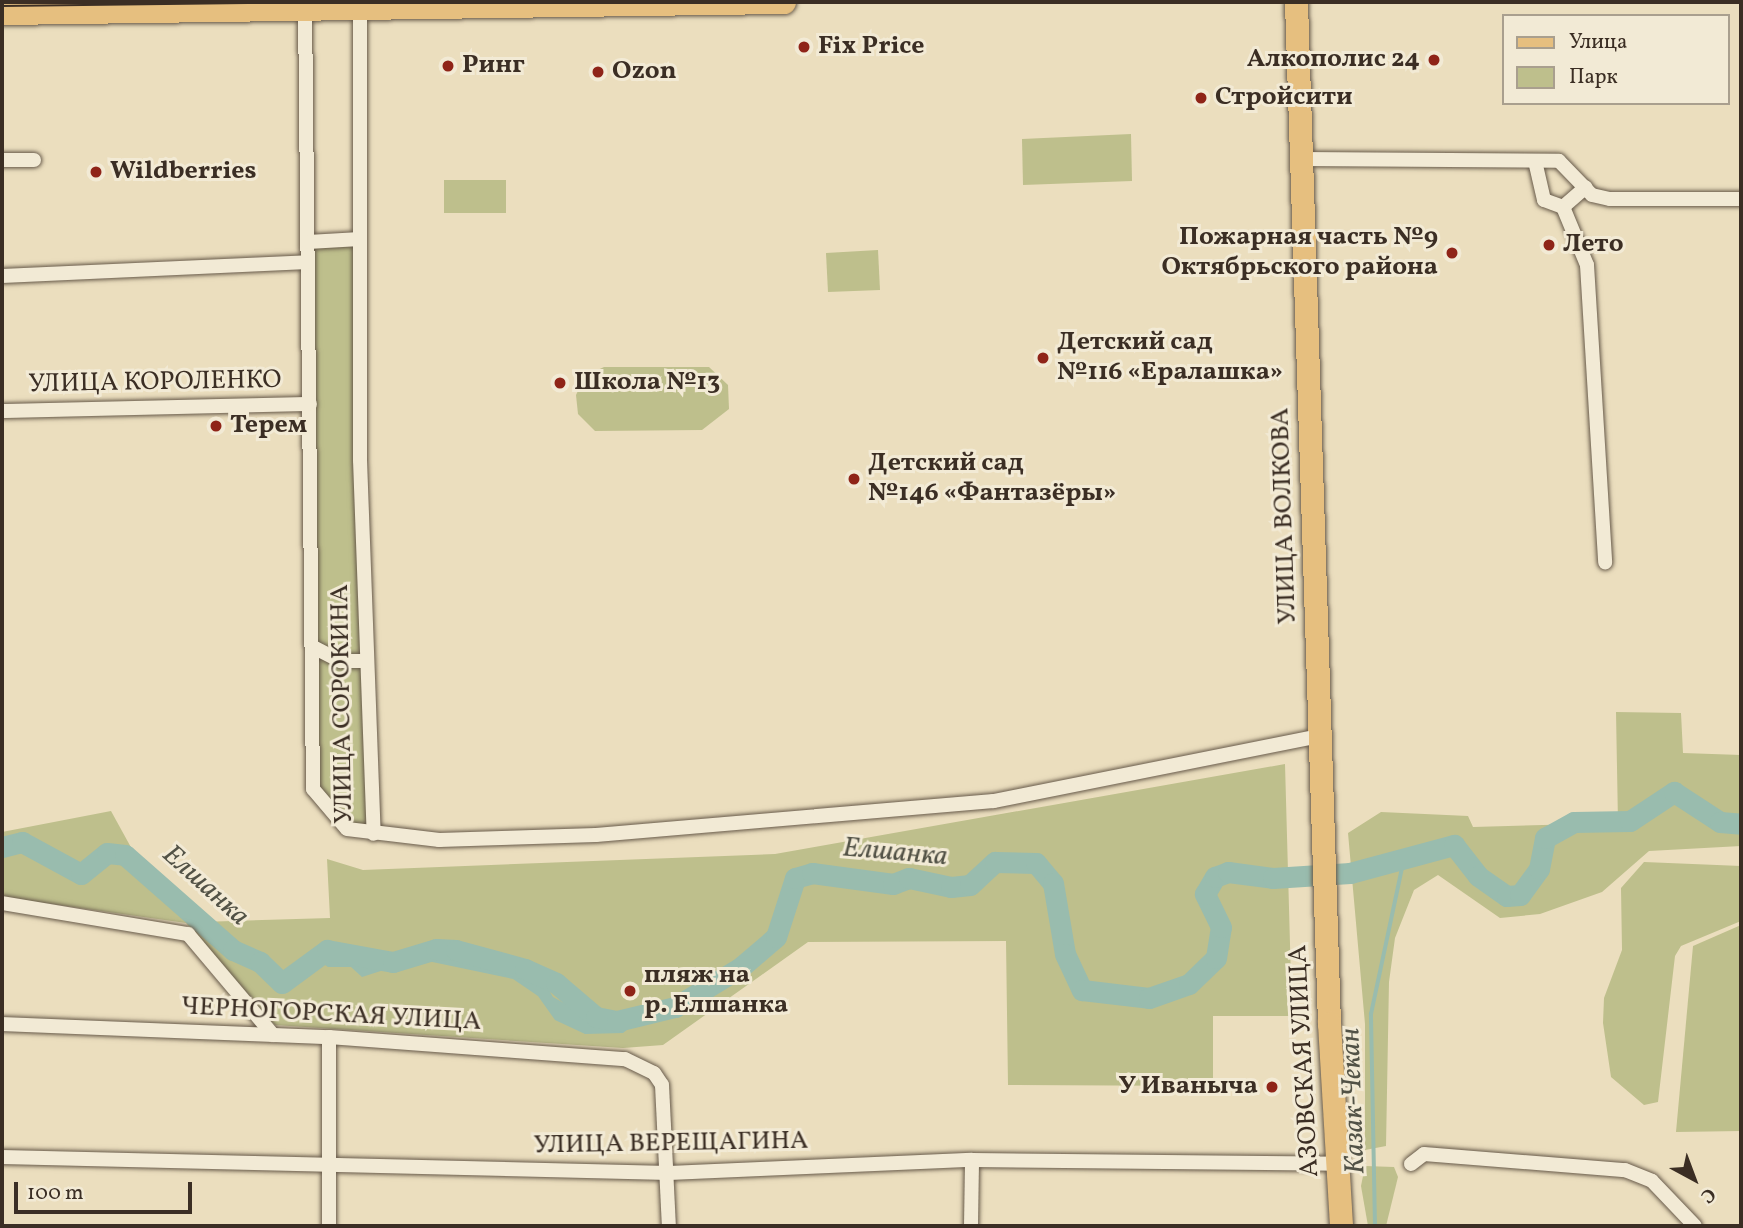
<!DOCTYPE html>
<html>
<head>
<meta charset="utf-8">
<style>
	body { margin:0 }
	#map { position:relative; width:1743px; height:1228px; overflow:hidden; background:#ebdebe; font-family:Vollkorn,serif }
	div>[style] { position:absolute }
	.green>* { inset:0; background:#bebf8c }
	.water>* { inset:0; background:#99bcae }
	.stream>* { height:3.5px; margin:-1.75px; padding:0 1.75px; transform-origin:1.75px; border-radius:1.75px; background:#99bcae }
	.river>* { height:21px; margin:-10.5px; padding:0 10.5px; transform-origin:10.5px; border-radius:10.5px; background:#99bcae }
	.roads { filter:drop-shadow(0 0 2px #675a4a) drop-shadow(0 0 2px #675a4a) }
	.street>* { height:14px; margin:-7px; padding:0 7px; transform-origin:7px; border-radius:7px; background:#f2ead5 }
	.primary>* { height:23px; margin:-11.5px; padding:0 11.5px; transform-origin:11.5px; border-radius:11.5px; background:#e6bf7f }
	.tram>* { height:2px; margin:-1px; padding:0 1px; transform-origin:1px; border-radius:1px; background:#3b2e24 }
	.dots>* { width:19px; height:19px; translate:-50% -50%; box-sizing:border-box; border:4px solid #f2ead5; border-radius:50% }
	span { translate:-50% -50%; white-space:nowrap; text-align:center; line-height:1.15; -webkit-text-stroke:6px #f2ead5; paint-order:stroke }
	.poi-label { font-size:26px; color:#3b2e24; font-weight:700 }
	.left { translate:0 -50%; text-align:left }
	.right { translate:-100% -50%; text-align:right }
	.street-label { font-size:26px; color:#3b2e24 }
	.water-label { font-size:28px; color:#525246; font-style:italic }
	.frame { position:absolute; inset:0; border:4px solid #3b2e24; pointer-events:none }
	.legend { position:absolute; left:1502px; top:14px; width:228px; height:91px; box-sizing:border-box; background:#f2ead5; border:2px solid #a99f8e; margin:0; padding:9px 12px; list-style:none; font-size:21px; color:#3b2e24 }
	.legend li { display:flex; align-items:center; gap:14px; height:35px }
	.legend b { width:35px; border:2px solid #a99f8e }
	.north { position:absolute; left:1659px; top:1144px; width:70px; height:70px; -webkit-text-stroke:5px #f2ead5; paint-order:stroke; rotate:139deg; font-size:19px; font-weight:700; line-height:28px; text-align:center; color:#3b2e24 }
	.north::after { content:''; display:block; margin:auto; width:24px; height:32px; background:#3b2e24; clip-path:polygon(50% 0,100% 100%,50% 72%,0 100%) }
	.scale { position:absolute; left:14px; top:1182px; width:178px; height:32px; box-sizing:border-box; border:4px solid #3b2e24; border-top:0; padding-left:9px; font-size:21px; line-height:24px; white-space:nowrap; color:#3b2e24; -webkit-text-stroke:5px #f2ead5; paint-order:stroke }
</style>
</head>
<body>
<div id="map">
	<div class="green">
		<div style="clip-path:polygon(1131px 134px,1132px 181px,1023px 185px,1022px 139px)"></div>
		<div style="clip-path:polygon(444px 180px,506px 180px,506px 213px,444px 213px)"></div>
		<div style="clip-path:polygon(360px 239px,374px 834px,347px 829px,313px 789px,308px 242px)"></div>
		<div style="clip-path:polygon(878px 250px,880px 290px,828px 292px,826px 253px)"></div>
		<div style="clip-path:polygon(604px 367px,709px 367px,728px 385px,729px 409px,702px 430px,595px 431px,578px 414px,576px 395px,585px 376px)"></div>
		<div style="clip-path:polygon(1616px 712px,1681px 713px,1683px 753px,1741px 755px,1741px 846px,1649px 851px,1602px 892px,1540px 914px,1500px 918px,1438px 875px,1414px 890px,1395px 938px,1389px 982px,1386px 1146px,1365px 1150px,1365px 1024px,1348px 833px,1381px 812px,1468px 816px,1473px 827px,1618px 823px)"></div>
		<div style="clip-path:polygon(1285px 764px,1292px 1016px,1213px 1016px,1213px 1086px,1008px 1085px,1006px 941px,808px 942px,663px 1045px,623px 1048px,275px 1025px,186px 923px,2px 897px,2px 832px,111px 811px,133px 851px,200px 922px,330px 918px,327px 859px,363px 870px,775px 854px)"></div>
		<div style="clip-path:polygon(1644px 862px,1741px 866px,1741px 921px,1681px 946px,1675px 956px,1658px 1102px,1644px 1105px,1611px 1077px,1603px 1023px,1604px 998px,1622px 950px,1621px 888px)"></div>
		<div style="clip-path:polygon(1741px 925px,1741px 1131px,1676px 1132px,1693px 946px)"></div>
		<div style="clip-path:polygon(1365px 1166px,1394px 1167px,1398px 1177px,1386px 1226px,1368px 1226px,1361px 1186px)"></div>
	</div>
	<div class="water">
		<div style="clip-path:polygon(327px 950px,365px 960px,416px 950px,504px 957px,511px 970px,542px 978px,553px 997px,596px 1021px,615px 1012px,635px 1015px,637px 1022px,623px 1033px,585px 1034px,555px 1020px,538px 996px,513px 979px,418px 959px,362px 977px,351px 967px,328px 967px,315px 958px)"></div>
	</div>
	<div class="stream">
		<div style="left:1375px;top:1226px;width:212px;rotate:-91.1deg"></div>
		<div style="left:1371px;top:1014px;width:164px;rotate:-78deg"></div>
	</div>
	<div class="river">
		<div style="left:2px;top:847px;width:21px;rotate:-14deg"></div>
		<div style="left:22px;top:842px;width:67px;rotate:28.5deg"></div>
		<div style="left:81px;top:874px;width:33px;rotate:-39deg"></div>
		<div style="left:107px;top:853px;width:18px;rotate:6deg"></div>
		<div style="left:125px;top:855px;width:144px;rotate:41.3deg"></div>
		<div style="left:233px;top:950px;width:30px;rotate:24deg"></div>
		<div style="left:260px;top:962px;width:30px;rotate:44deg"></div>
		<div style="left:282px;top:983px;width:56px;rotate:-36.3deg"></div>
		<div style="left:327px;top:950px;width:67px;rotate:10.3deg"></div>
		<div style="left:393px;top:962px;width:45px;rotate:-16.8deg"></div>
		<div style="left:436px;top:949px;width:20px;rotate:3deg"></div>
		<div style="left:456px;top:950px;width:72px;rotate:15.4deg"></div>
		<div style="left:525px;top:969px;width:34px;rotate:24deg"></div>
		<div style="left:556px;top:983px;width:52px;rotate:40.4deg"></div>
		<div style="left:596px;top:1017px;width:21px;rotate:11deg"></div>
		<div style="left:617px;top:1021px;width:60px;rotate:-13.6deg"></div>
		<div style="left:675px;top:1007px;width:77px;rotate:-31.2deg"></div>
		<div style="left:741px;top:967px;width:46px;rotate:-40.6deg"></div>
		<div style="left:776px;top:937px;width:62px;rotate:-72.1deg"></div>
		<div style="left:795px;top:878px;width:18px;rotate:-16deg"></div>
		<div style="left:812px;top:873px;width:82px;rotate:7.7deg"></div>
		<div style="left:893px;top:884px;width:17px;rotate:-21deg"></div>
		<div style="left:909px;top:878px;width:43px;rotate:12.1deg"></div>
		<div style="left:951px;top:887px;width:19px;rotate:-6deg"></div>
		<div style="left:970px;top:885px;width:34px;rotate:-43deg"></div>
		<div style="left:995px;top:862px;width:41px;rotate:1.4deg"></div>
		<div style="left:1036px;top:863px;width:26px;rotate:50deg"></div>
		<div style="left:1053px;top:883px;width:72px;rotate:80.4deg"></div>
		<div style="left:1065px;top:954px;width:40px;rotate:65deg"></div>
		<div style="left:1082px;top:990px;width:67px;rotate:6.8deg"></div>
		<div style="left:1149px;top:998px;width:42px;rotate:-19.3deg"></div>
		<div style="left:1189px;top:984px;width:37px;rotate:-44deg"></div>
		<div style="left:1216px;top:958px;width:31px;rotate:-81deg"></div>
		<div style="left:1221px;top:927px;width:37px;rotate:-116deg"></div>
		<div style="left:1205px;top:894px;width:20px;rotate:-60deg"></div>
		<div style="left:1215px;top:877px;width:14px;rotate:-21deg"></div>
		<div style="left:1228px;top:872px;width:45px;rotate:7.6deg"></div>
		<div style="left:1273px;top:878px;width:77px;rotate:-3.7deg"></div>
		<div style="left:1350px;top:873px;width:108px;rotate:-15.1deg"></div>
		<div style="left:1454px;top:845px;width:39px;rotate:52deg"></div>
		<div style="left:1478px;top:876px;width:35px;rotate:35deg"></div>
		<div style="left:1507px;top:896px;width:13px;rotate:-4deg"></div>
		<div style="left:1520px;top:895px;width:32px;rotate:-54deg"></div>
		<div style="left:1539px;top:869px;width:32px;rotate:-79deg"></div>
		<div style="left:1545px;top:838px;width:33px;rotate:-29deg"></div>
		<div style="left:1574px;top:822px;width:56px;rotate:-1deg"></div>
		<div style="left:1630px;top:821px;width:53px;rotate:-33.4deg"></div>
		<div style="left:1674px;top:792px;width:55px;rotate:33.1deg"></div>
		<div style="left:1720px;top:822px;width:21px;rotate:5deg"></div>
	</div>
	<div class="roads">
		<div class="street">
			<div style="left:305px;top:3px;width:786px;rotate:89.42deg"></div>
			<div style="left:313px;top:789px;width:52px;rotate:49.6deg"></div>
			<div style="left:347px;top:829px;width:93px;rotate:6.8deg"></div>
			<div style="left:439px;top:840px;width:157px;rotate:-1.8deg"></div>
			<div style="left:596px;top:835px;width:399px;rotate:-4.9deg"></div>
			<div style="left:994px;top:801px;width:332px;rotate:-11.3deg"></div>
			<div style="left:360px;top:3px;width:457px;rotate:90deg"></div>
			<div style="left:360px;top:460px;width:374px;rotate:87.9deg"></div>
			<div style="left:1301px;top:159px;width:258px;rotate:0.4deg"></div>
			<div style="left:1559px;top:161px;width:47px;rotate:45.9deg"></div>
			<div style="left:1592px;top:195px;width:18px;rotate:13deg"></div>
			<div style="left:1610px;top:199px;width:131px"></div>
			<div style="left:2px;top:160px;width:32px"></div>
			<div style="left:1535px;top:161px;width:40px;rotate:77deg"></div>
			<div style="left:1544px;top:200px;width:20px;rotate:20deg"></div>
			<div style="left:1563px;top:207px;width:30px;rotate:-41deg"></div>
			<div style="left:1563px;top:207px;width:63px;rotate:67.5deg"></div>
			<div style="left:1587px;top:265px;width:298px;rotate:86.5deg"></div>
			<div style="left:308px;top:242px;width:52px;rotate:-3.3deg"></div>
			<div style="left:2px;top:276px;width:306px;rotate:-2.6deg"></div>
			<div style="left:2px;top:411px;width:308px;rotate:-1.3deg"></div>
			<div style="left:315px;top:648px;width:29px;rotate:27deg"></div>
			<div style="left:341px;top:661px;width:26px"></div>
			<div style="left:2px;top:903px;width:189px;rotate:9.5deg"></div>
			<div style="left:188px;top:934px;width:132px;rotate:49.9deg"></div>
			<div style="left:2px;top:1024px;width:327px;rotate:2.3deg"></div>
			<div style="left:329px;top:1037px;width:297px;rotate:4.3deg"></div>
			<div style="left:625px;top:1059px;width:32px;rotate:26deg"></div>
			<div style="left:654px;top:1073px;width:14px;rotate:56deg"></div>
			<div style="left:662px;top:1085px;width:141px;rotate:87.2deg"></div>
			<div style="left:2px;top:1157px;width:667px;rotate:1.37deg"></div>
			<div style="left:669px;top:1173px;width:303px;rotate:-2.5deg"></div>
			<div style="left:972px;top:1160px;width:368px;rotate:0.6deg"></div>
			<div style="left:1411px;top:1164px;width:16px;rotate:-38deg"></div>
			<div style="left:1424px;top:1154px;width:202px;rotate:4.6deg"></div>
			<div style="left:1625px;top:1170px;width:29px;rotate:22deg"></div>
			<div style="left:1652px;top:1181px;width:62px;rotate:46.3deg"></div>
			<div style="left:329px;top:1226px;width:189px;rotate:-90deg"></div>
			<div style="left:971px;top:1226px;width:66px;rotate:-89.1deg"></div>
		</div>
		<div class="primary">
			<div style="left:1296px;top:2px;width:1022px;rotate:88.15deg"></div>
			<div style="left:1329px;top:1023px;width:203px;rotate:86.6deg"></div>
			<div style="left:2px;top:13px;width:782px;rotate:-0.81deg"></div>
		</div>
	</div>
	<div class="tram">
		<div style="left:2px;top:6px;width:348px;rotate:-0.7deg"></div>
	</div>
	<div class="dots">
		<div style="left:804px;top:47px;background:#8f2418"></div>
		<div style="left:1434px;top:60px;background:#8f2418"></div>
		<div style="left:448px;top:66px;background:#8f2418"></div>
		<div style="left:598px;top:72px;background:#8f2418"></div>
		<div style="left:1201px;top:98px;background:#8f2418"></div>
		<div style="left:96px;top:172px;background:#8f2418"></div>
		<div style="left:1549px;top:245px;background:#8f2418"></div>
		<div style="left:1452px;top:253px;background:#8f2418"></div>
		<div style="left:1043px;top:358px;background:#8f2418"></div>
		<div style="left:560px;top:383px;background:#8f2418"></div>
		<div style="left:216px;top:426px;background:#8f2418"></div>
		<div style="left:854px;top:479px;background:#8f2418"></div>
		<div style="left:630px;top:991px;background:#8f2418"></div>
		<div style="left:1272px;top:1087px;background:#8f2418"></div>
	</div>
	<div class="poi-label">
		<span class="left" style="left:818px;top:47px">Fix Price</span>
		<span class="right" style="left:1420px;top:60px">Алкополис 24</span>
		<span class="left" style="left:462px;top:66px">Ринг</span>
		<span class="left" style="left:612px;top:72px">Ozon</span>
		<span class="left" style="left:1215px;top:98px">Стройсити</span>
		<span class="left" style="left:110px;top:172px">Wildberries</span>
		<span class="right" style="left:1438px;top:253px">Пожарная часть №9<br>Октябрьского района</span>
		<span class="left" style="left:1563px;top:245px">Лето</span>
		<span class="left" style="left:1057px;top:358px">Детский сад<br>№116 «Ералашка»</span>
		<span class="left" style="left:574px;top:383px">Школа №13</span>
		<span class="left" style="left:230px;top:426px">Терем</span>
		<span class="left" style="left:868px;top:479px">Детский сад<br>№146 «Фантазёры»</span>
		<span class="left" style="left:644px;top:991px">пляж на<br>р. Елшанка</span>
		<span class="right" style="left:1258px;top:1087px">У Иваныча</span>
	</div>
	<div class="street-label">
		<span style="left:155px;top:383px;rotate:-1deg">УЛИЦА КОРОЛЕНКО</span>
		<span style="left:1285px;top:516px;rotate:-92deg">УЛИЦА ВОЛКОВА</span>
		<span style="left:343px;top:704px;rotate:-91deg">УЛИЦА СОРОКИНА</span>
		<span style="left:331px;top:1015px;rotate:3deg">ЧЕРНОГОРСКАЯ УЛИЦА</span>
		<span style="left:1305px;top:1061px;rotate:-93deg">АЗОВСКАЯ УЛИЦА</span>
		<span style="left:671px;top:1144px;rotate:-1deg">УЛИЦА ВЕРЕЩАГИНА</span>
	</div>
	<div class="water-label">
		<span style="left:895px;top:853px;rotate:5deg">Елшанка</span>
		<span style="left:205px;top:886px;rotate:42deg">Елшанка</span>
		<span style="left:1354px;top:1101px;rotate:-92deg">Казак-Чекан</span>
	</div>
	<div class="frame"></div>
	<ul class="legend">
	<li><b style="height:9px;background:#e6bf7f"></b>Улица</li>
	<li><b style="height:19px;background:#bebf8c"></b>Парк</li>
	</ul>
	<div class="north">С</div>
	<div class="scale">100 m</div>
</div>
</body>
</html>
